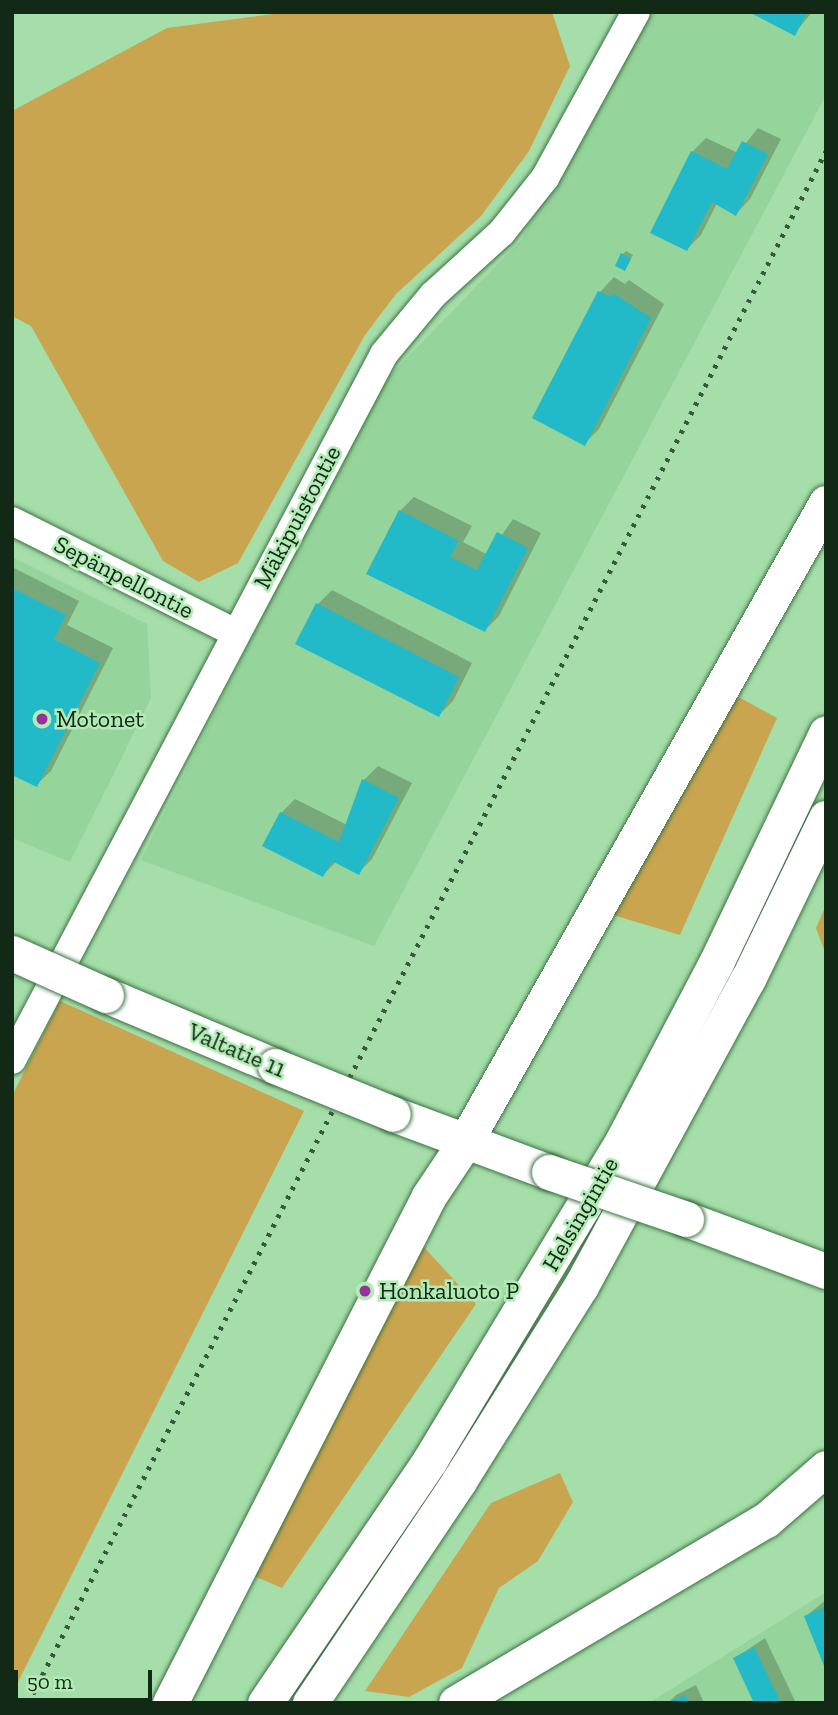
<!DOCTYPE html>
<html>
<head>
<meta charset="utf-8">
<style>
	body { margin:0 }
	#map { position:relative; width:838px; height:1715px; overflow:hidden; background:#a5dea9; font-family:"Zilla Slab",serif }
	div>[style] { position:absolute }
	.built>* { inset:0; background:#95d49a }
	.green>* { inset:0; background:#c9a550 }
	.shadow>* { inset:0; background:#0003 }
	.building>* { inset:0; background:#22b9c9 }
	.roads { filter:drop-shadow(0 0 2px #3c7142) drop-shadow(0 0 2px #3c7142) }
	.secondary>* { height:28px; margin:-14px; padding:0 14px; transform-origin:14px; border-radius:14px; background:#fff }
	.highway>* { height:35px; margin:-17.5px; padding:0 17.5px; transform-origin:17.5px; border-radius:17.5px; background:#fff }
	.rail>* { height:5px; margin-top:-2.5px; transform-origin:0; background:repeating-linear-gradient(90deg,#38583c 0 3.5px,transparent 0 10.5px) }
	.bridges { filter:drop-shadow(0 0 2px #3c7142) drop-shadow(0 0 2px #3c7142) }
	.highway-bridge>* { height:35px; margin:-17.5px; padding:0 17.5px; transform-origin:17.5px; border-radius:17.5px; background:#fff }
	.dots>* { width:19px; height:19px; translate:-50% -50%; box-sizing:border-box; border:4px solid #b2ebb6; border-radius:50% }
	span { translate:-50% -50%; white-space:nowrap; text-align:center; line-height:1.15; -webkit-text-stroke:5px #b2ebb6; paint-order:stroke }
	.street-label { font-size:24px; color:#122915 }
	.poi-label { font-size:24px; color:#122915 }
	.left { translate:0 -50%; text-align:left }
	.frame { position:absolute; inset:0; border:14px solid #122915; pointer-events:none }
	.scale { position:absolute; left:14px; top:1670px; width:138px; height:32px; box-sizing:border-box; border:4px solid #122915; border-top:0; padding-left:9px; font-size:21px; line-height:24px; white-space:nowrap; color:#122915; -webkit-text-stroke:5px #b2ebb6; paint-order:stroke }
</style>
</head>
<body>
<div id="map">
	<div class="built">
		<div style="clip-path:polygon(645px 12px,826px 12px,826px 95px,374px 946px,141px 860px,375px 391px,521px 240px)"></div>
		<div style="clip-path:polygon(12px 557px,147px 624px,151px 698px,70px 862px,12px 838px)"></div>
		<div style="clip-path:polygon(826px 1592px,826px 1703px,649px 1703px)"></div>
	</div>
	<div class="green">
		<div style="clip-path:polygon(287px 12px,552px 12px,570px 66px,529px 151px,481px 216px,396px 294px,365px 335px,238px 563px,199px 582px,163px 561px,31px 326px,12px 316px,12px 111px,167px 28px)"></div>
		<div style="clip-path:polygon(733px 694px,777px 718px,680px 935px,613px 915px)"></div>
		<div style="clip-path:polygon(826px 905px,826px 955px,816px 928px)"></div>
		<div style="clip-path:polygon(60px 1001px,304px 1111px,12px 1694px,12px 1096px)"></div>
		<div style="clip-path:polygon(422px 1245px,476px 1304px,282px 1588px,254px 1576px)"></div>
		<div style="clip-path:polygon(560px 1473px,573px 1502px,538px 1561px,499px 1588px,462px 1668px,409px 1697px,365px 1691px,491px 1503px)"></div>
	</div>
	<div class="shadow">
		<div style="clip-path:polygon(753px 12px,812px 12px,795px 33px)"></div>
		<div style="clip-path:polygon(758px 128px,781px 139px,750px 199px,736px 214px,717px 203px,701px 235px,687px 249px,692px 152px,706px 138px,738px 153px)"></div>
		<div style="clip-path:polygon(626px 251px,633px 255px,625px 269px,623px 254px)"></div>
		<div style="clip-path:polygon(614px 277px,625px 284px,629px 280px,664px 304px,599px 429px,585px 443px,535px 418px,600px 292px)"></div>
		<div style="clip-path:polygon(414px 497px,472px 526px,463px 542px,488px 555px,513px 519px,541px 533px,499px 616px,485px 630px,400px 511px)"></div>
		<div style="clip-path:polygon(12px 567px,79px 601px,67px 625px,113px 648px,51px 771px,36px 785px,12px 773px)"></div>
		<div style="clip-path:polygon(332px 590px,472px 663px,453px 701px,439px 715px,318px 604px)"></div>
		<div style="clip-path:polygon(378px 766px,412px 783px,372px 859px,358px 873px,336px 862px,323px 875px,281px 813px,295px 799px,347px 825px,364px 780px)"></div>
		<div style="clip-path:polygon(826px 1600px,826px 1667px,806px 1616px)"></div>
		<div style="clip-path:polygon(765px 1638px,796px 1703px,756px 1703px,735px 1658px)"></div>
		<div style="clip-path:polygon(696px 1685px,704px 1703px,668px 1703px,676px 1695px)"></div>
	</div>
	<div class="building">
		<div style="clip-path:polygon(749px 12px,807px 12px,795px 36px)"></div>
		<div style="clip-path:polygon(742px 141px,768px 154px,736px 216px,712px 202px,687px 251px,650px 233px,691px 151px,727px 169px)"></div>
		<div style="clip-path:polygon(621px 253px,631px 259px,625px 271px,615px 266px)"></div>
		<div style="clip-path:polygon(598px 291px,611px 297px,613px 293px,651px 318px,585px 446px,532px 418px)"></div>
		<div style="clip-path:polygon(399px 510px,459px 541px,450px 557px,477px 570px,497px 532px,528px 548px,485px 632px,366px 574px)"></div>
		<div style="clip-path:polygon(12px 588px,66px 615px,54px 639px,100px 663px,37px 787px,12px 775px)"></div>
		<div style="clip-path:polygon(316px 603px,459px 677px,439px 717px,295px 644px)"></div>
		<div style="clip-path:polygon(362px 779px,399px 798px,359px 875px,332px 861px,323px 877px,262px 846px,280px 812px,339px 842px)"></div>
		<div style="clip-path:polygon(826px 1607px,826px 1671px,804px 1616px)"></div>
		<div style="clip-path:polygon(754px 1647px,781px 1703px,754px 1703px,733px 1658px)"></div>
		<div style="clip-path:polygon(685px 1695px,689px 1703px,668px 1703px)"></div>
	</div>
	<div class="roads">
		<div class="secondary">
			<div style="left:12px;top:521px;width:250px;rotate:26.6deg"></div>
			<div style="left:12px;top:1060px;width:798px;rotate:-62.21deg"></div>
			<div style="left:384px;top:354px;width:77px;rotate:-50.3deg"></div>
			<div style="left:433px;top:295px;width:93px;rotate:-42.4deg"></div>
			<div style="left:502px;top:232px;width:69px;rotate:-51.5deg"></div>
			<div style="left:545px;top:178px;width:189px;rotate:-61.3deg"></div>
		</div>
		<div class="highway">
			<div style="left:106px;top:995px;width:183px;rotate:22.8deg"></div>
			<div style="left:393px;top:1114px;width:166px;rotate:20.4deg"></div>
			<div style="left:686px;top:1219px;width:149px;rotate:20.4deg"></div>
			<div style="left:170px;top:1703px;width:569px;rotate:-62.94deg"></div>
			<div style="left:429px;top:1196px;width:65px;rotate:-56.3deg"></div>
			<div style="left:465px;top:1142px;width:734px;rotate:-60.54deg"></div>
			<div style="left:265px;top:1703px;width:294px;rotate:-55.8deg"></div>
			<div style="left:430px;top:1460px;width:374px;rotate:-58.9deg"></div>
			<div style="left:623px;top:1140px;width:198px;rotate:-62.3deg"></div>
			<div style="left:715px;top:965px;width:257px;rotate:-64.4deg"></div>
			<div style="left:310px;top:1703px;width:267px;rotate:-56.1deg"></div>
			<div style="left:459px;top:1481px;width:230px;rotate:-58deg"></div>
			<div style="left:581px;top:1286px;width:349px;rotate:-61.5deg"></div>
			<div style="left:748px;top:979px;width:179px;rotate:-64.2deg"></div>
			<div style="left:456px;top:1703px;width:360px;rotate:-30.6deg"></div>
			<div style="left:766px;top:1520px;width:79px;rotate:-40.9deg"></div>
		</div>
	</div>
	<div class="rail">
		<div style="left:28px;top:1703px;width:1745px;rotate:-62.79deg"></div>
	</div>
	<div class="bridges">
		<div class="highway-bridge">
			<div style="left:12px;top:953px;width:103px;rotate:24.1deg"></div>
			<div style="left:275px;top:1066px;width:127px;rotate:22.1deg"></div>
			<div style="left:549px;top:1172px;width:145px;rotate:18.9deg"></div>
		</div>
	</div>
	<div class="dots">
		<div style="left:42px;top:719px;background:#96339a"></div>
		<div style="left:365px;top:1291px;background:#96339a"></div>
	</div>
	<div class="street-label">
		<span style="left:297px;top:517px;rotate:-62deg">Mäkipuistontie</span>
		<span style="left:124px;top:577px;rotate:27deg">Sepänpellontie</span>
		<span style="left:237px;top:1050px;rotate:23deg">Valtatie 11</span>
		<span style="left:580px;top:1214px;rotate:-60deg">Helsingintie</span>
	</div>
	<div class="poi-label">
		<span class="left" style="left:56px;top:719px">Motonet</span>
		<span class="left" style="left:379px;top:1291px">Honkaluoto P</span>
	</div>
	<div class="frame"></div>
	<div class="scale">50 m</div>
</div>
</body>
</html>
